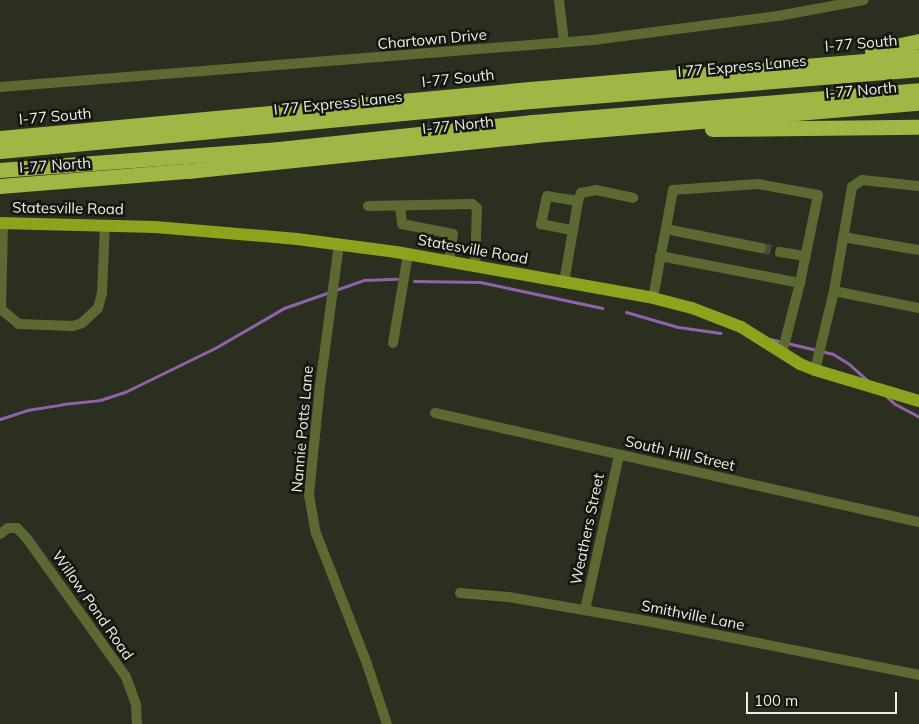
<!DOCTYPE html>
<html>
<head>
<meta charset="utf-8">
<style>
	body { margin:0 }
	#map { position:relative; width:919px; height:724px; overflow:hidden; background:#2b2f20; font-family:Mulish,sans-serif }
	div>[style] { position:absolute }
	.stream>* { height:3px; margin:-1.5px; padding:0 1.5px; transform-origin:1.5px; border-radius:1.5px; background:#8f62a9 }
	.minor-tunnel>* { height:10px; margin-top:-5px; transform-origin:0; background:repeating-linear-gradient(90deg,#484c3e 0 10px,transparent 0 15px) }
	.minor>* { height:10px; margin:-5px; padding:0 5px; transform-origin:5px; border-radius:5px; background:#5c6932 }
	.major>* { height:12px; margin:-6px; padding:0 6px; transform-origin:6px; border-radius:6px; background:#8ba31d }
	.highway>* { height:15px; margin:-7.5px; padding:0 7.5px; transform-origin:7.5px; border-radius:7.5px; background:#9fb745 }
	span { translate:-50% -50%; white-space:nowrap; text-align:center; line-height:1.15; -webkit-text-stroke:5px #141610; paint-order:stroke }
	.street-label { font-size:15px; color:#ebeee5 }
	.scale { position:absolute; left:746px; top:692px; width:151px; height:22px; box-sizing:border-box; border:2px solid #ebeee5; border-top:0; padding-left:6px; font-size:15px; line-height:18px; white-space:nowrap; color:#ebeee5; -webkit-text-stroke:4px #141610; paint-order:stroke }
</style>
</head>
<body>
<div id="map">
	<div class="stream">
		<div style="left:414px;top:281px;width:66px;rotate:0.9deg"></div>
		<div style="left:480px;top:282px;width:125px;rotate:12deg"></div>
		<div style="left:626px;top:312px;width:54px;rotate:16.1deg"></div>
		<div style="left:678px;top:327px;width:43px;rotate:7.9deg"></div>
		<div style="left:770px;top:339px;width:65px;rotate:13.4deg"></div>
		<div style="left:833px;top:354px;width:19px;rotate:32deg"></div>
		<div style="left:849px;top:364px;width:25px;rotate:42deg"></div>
		<div style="left:886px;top:396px;width:12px;rotate:42deg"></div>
		<div style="left:895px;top:404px;width:27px;rotate:28deg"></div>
		<div style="left:0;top:419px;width:28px;rotate:-18deg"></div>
		<div style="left:27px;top:410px;width:36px;rotate:-9deg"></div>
		<div style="left:63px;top:404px;width:37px;rotate:-6deg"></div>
		<div style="left:100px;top:400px;width:26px;rotate:-18deg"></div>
		<div style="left:125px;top:392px;width:100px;rotate:-26.1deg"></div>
		<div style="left:215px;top:348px;width:80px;rotate:-30.1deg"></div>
		<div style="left:284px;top:308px;width:85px;rotate:-19.3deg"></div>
		<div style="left:364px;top:280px;width:33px;rotate:-2deg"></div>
	</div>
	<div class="minor-tunnel">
		<div style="left:761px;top:248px;width:19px;rotate:12deg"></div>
	</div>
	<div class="minor">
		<div style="left:559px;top:0;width:42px;rotate:83.2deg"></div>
		<div style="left:0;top:87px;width:595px;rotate:-4.53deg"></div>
		<div style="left:593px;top:40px;width:187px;rotate:-7.4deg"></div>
		<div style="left:778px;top:16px;width:87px;rotate:-10.5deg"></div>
		<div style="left:578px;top:201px;width:9px;rotate:-69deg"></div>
		<div style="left:581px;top:193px;width:15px;rotate:-11deg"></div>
		<div style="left:596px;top:190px;width:38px;rotate:12deg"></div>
		<div style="left:368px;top:206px;width:104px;rotate:-1.1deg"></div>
		<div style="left:472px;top:204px;width:6px;rotate:39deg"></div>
		<div style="left:477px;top:208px;width:58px;rotate:92deg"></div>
		<div style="left:400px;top:207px;width:17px;rotate:83deg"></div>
		<div style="left:402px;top:224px;width:52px;rotate:11.1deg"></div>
		<div style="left:453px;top:234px;width:27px;rotate:98deg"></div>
		<div style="left:3px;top:223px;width:86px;rotate:91.3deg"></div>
		<div style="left:1px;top:309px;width:23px;rotate:40deg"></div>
		<div style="left:19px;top:324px;width:54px;rotate:2.1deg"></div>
		<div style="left:73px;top:326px;width:9px;rotate:-18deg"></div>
		<div style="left:82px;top:323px;width:22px;rotate:-43deg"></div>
		<div style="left:98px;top:308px;width:16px;rotate:-75deg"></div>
		<div style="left:102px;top:293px;width:68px;rotate:-87.5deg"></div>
		<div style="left:666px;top:229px;width:97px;rotate:11.3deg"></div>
		<div style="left:843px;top:237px;width:77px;rotate:9.7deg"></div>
		<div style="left:339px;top:244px;width:143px;rotate:97.6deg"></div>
		<div style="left:320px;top:386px;width:110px;rotate:95.8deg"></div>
		<div style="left:309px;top:495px;width:39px;rotate:80deg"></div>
		<div style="left:316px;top:533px;width:141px;rotate:68.7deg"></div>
		<div style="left:367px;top:664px;width:63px;rotate:71.6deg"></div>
		<div style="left:780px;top:252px;width:26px;rotate:9deg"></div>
		<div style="left:660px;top:256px;width:143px;rotate:10.9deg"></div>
		<div style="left:564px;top:283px;width:54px;rotate:-80.4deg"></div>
		<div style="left:573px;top:230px;width:29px;rotate:-80deg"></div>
		<div style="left:578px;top:201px;width:31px;rotate:-171deg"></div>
		<div style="left:547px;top:196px;width:29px;rotate:102deg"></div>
		<div style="left:541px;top:224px;width:33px;rotate:11deg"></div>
		<div style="left:834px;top:291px;width:87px;rotate:11.3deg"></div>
		<div style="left:653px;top:298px;width:110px;rotate:-79.5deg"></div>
		<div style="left:673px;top:190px;width:85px;rotate:-4deg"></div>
		<div style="left:758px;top:184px;width:61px;rotate:10.4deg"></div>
		<div style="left:818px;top:195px;width:90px;rotate:101.6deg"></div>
		<div style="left:800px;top:283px;width:72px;rotate:104.4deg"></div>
		<div style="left:393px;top:343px;width:90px;rotate:-80.4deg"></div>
		<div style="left:815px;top:370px;width:81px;rotate:-76.5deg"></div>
		<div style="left:834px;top:291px;width:106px;rotate:-80.2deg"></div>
		<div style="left:852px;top:187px;width:12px;rotate:-35deg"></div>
		<div style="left:862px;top:180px;width:57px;rotate:6deg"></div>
		<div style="left:435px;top:413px;width:496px;rotate:12.7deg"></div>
		<div style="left:0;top:534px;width:10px;rotate:-37deg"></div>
		<div style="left:8px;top:528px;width:9px"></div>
		<div style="left:17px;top:528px;width:16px;rotate:47deg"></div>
		<div style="left:28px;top:540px;width:168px;rotate:54.4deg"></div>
		<div style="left:126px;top:677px;width:30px;rotate:70deg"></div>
		<div style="left:136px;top:705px;width:19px;rotate:87deg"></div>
		<div style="left:460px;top:593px;width:48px;rotate:4.8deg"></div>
		<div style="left:508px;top:597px;width:141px;rotate:9.8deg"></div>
		<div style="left:647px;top:621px;width:277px;rotate:11.2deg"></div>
		<div style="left:585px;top:610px;width:159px;rotate:-77.6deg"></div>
	</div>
	<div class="major">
		<div style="left:0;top:223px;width:155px;rotate:1.5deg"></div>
		<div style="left:155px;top:227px;width:143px;rotate:4.8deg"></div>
		<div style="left:297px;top:239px;width:100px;rotate:7.5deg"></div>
		<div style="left:396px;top:252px;width:261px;rotate:10.1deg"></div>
		<div style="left:653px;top:298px;width:40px;rotate:14.4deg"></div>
		<div style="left:692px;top:308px;width:53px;rotate:21.2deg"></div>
		<div style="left:741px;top:327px;width:70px;rotate:32.1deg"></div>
		<div style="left:800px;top:364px;width:16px;rotate:22deg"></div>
		<div style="left:815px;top:370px;width:109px;rotate:16.6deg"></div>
	</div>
	<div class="highway">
		<div style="left:872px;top:51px;width:48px;rotate:-12deg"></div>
		<div style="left:712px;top:129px;width:207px;rotate:-0.6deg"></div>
		<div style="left:0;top:138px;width:532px;rotate:-5.28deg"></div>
		<div style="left:530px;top:89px;width:390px;rotate:-4.8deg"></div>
		<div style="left:0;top:151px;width:533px;rotate:-5.38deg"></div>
		<div style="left:531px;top:101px;width:389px;rotate:-4.7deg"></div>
		<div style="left:0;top:170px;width:280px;rotate:-4.3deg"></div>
		<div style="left:279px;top:149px;width:255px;rotate:-6.1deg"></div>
		<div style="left:533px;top:122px;width:387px;rotate:-4.7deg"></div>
		<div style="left:0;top:186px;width:189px;rotate:-4.6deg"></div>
		<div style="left:188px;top:171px;width:348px;rotate:-5.9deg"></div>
		<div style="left:534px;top:135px;width:386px;rotate:-4.8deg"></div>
	</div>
	<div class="street-label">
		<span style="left:432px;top:39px;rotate:-5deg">Chartown Drive</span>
		<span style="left:861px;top:43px;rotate:-5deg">I-77 South</span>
		<span style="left:742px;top:66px;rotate:-5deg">I 77 Express Lanes</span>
		<span style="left:458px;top:78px;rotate:-6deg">I-77 South</span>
		<span style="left:861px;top:90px;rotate:-5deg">I-77 North</span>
		<span style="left:338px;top:103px;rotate:-6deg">I 77 Express Lanes</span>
		<span style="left:55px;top:116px;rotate:-5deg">I-77 South</span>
		<span style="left:458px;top:125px;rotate:-6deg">I-77 North</span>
		<span style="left:55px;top:165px;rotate:-4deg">I-77 North</span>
		<span style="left:68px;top:208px;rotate:1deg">Statesville Road</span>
		<span style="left:473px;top:249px;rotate:10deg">Statesville Road</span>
		<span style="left:302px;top:429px;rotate:-85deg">Nannie Potts Lane</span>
		<span style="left:680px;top:453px;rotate:13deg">South Hill Street</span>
		<span style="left:587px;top:529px;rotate:-78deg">Weathers Street</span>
		<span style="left:93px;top:605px;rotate:55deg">Willow Pond Road</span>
		<span style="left:693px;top:615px;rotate:11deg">Smithville Lane</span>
	</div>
	<div class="scale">100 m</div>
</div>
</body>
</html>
